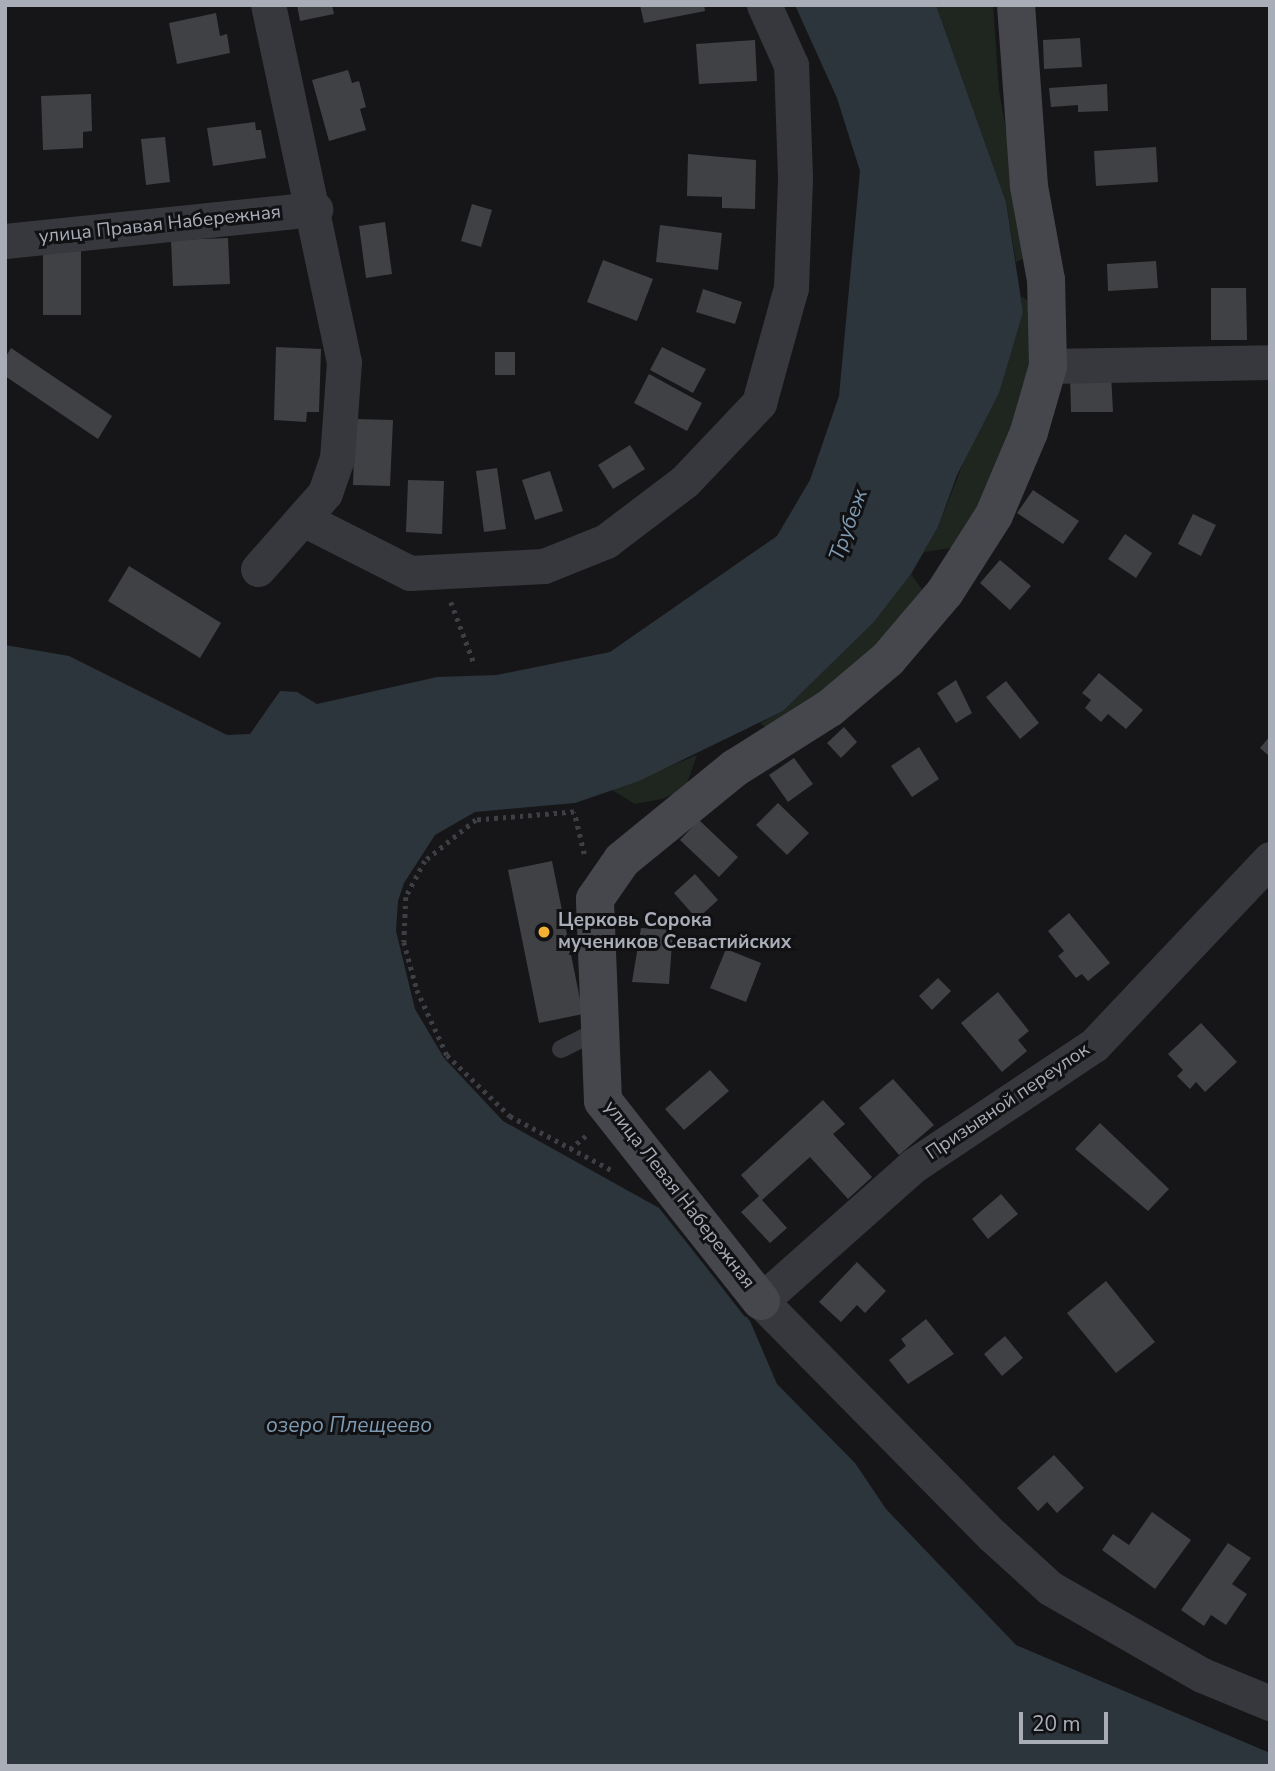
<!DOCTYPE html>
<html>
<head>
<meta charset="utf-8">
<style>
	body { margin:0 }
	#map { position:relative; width:1275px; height:1771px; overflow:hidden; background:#161618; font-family:"Nunito Sans",sans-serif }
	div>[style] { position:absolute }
	.green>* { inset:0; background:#1e261f }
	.water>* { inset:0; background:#2c353c }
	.pier>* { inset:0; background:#161618 }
	.building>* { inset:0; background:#404145 }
	.path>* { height:4.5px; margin-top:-2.25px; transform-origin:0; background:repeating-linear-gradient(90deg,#3d3f44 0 3.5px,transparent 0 8.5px) }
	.lane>* { height:18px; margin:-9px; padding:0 9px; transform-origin:9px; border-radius:9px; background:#37383d }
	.street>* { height:35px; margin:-17.5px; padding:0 17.5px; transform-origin:17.5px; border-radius:17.5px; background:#37383d }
	.secondary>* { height:38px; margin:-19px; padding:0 19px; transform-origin:19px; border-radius:19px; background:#45474d }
	.dots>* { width:19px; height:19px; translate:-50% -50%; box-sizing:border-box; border:4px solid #111113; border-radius:50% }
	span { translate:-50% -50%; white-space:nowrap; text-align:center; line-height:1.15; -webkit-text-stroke:6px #111113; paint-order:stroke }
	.street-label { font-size:19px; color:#a8adb8 }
	.poi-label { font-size:19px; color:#a8adb8; font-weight:700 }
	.left { translate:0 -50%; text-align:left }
	.water-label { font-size:21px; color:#7f9bb3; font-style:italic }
	.frame { position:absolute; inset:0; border:7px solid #a8adb8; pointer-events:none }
	.scale { position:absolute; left:1019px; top:1712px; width:89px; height:32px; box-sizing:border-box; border:4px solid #a8adb8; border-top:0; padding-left:9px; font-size:21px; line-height:24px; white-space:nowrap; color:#a8adb8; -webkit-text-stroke:5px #111113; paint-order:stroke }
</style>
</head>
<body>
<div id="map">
	<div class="green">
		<div style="clip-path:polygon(936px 5px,993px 5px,999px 90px,1028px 257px,1016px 262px,1006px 202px)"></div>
		<div style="clip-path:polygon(1021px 296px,1038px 308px,1027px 386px,986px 495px,957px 547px,924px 552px,938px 527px,1023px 312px)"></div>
		<div style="clip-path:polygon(911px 574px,924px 592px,916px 611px,818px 696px,768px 729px,760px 723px,783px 711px,874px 622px)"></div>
		<div style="clip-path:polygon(697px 755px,685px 789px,662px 799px,635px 804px,612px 790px)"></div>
	</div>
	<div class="water">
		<div style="clip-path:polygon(795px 5px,936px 5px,1006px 202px,1023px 312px,999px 393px,957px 475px,938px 527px,911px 574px,874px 622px,783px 711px,639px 781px,575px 803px,475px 812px,435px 835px,404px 883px,398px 901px,396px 931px,415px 1009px,444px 1058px,503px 1121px,659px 1208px,750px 1321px,777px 1384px,855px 1463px,886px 1509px,1016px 1645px,1270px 1753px,1270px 1766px,5px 1766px,5px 645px,69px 656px,227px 735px,250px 734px,280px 691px,297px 692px,317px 704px,437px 677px,497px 675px,610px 652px,777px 536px,810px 480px,839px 396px,860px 171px,837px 98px)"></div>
	</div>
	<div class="pier">
		<div style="clip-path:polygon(661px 1205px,748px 1315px,745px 1317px,660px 1208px)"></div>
	</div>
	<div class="building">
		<div style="clip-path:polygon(297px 5px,332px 5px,334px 14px,300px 21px)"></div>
		<div style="clip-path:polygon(640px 5px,704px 5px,705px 11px,644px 23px)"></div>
		<div style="clip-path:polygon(216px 13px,220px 36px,227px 34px,230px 53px,177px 64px,169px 23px)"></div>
		<div style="clip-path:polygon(1080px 38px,1082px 67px,1044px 69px,1043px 40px)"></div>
		<div style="clip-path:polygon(755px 40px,757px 81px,699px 84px,696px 44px)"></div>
		<div style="clip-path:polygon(348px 70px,352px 83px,359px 81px,366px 107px,360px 109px,366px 130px,329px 141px,312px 80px)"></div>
		<div style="clip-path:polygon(1107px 84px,1108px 111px,1078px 112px,1078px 105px,1051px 107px,1049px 88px)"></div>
		<div style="clip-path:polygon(91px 94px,92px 131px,83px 132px,83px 148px,43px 150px,41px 96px)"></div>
		<div style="clip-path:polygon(255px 122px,256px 130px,261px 130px,266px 158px,213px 166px,207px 128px)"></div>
		<div style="clip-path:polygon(165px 137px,170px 182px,146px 185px,141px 139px)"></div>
		<div style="clip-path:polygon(1156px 147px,1158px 182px,1096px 186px,1094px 151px)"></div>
		<div style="clip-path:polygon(688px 154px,756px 160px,755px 209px,722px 208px,722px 197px,687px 196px)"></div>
		<div style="clip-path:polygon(472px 204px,492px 210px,481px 247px,461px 241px)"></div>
		<div style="clip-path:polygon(385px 222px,392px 274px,366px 278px,359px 226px)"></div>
		<div style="clip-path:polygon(660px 225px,722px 233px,718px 270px,656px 262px)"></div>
		<div style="clip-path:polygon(228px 238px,230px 284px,173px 286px,171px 240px)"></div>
		<div style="clip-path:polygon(43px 248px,81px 248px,81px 315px,43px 315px)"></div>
		<div style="clip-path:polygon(603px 260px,653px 279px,637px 321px,587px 302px)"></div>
		<div style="clip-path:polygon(1156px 261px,1158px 288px,1108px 291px,1107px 264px)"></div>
		<div style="clip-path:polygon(1211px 288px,1246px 288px,1247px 340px,1211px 340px)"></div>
		<div style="clip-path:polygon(703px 289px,742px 302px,735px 324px,696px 312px)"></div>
		<div style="clip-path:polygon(276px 347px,321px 349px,319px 412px,307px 412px,306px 422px,274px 420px)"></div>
		<div style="clip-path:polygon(662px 347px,706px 369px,693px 393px,650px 370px)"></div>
		<div style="clip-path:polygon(11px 348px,112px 416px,98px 439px,5px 376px,5px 358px)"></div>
		<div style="clip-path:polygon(495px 352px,515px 352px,515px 375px,495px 375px)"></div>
		<div style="clip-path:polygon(649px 374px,702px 403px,687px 431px,634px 403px)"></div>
		<div style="clip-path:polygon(1111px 374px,1113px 412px,1071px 412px,1070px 375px)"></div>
		<div style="clip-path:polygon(355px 419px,393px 420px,390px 486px,353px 485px)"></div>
		<div style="clip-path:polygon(630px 445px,645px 469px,613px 489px,598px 465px)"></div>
		<div style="clip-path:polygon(497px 468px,506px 529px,484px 532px,476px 471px)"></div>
		<div style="clip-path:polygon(550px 471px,563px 511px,535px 520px,522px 480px)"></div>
		<div style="clip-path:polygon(408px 480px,444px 481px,442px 534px,406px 532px)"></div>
		<div style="clip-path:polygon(1033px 490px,1079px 521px,1063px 544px,1017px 513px)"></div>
		<div style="clip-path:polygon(1193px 514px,1216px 525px,1201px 556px,1178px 544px)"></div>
		<div style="clip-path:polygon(1125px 534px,1152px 553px,1136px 578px,1108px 559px)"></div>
		<div style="clip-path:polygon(1000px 560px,1031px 586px,1010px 610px,980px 583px)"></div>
		<div style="clip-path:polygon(129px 566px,221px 623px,200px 658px,108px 601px)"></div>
		<div style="clip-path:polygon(1099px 673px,1143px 710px,1126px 729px,1108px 714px,1101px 722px,1085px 708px,1091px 700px,1082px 693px)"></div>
		<div style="clip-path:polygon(956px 680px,972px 713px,956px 723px,937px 693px)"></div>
		<div style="clip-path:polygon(1006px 681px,1039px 723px,1020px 739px,986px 697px)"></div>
		<div style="clip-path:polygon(844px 727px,857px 742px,841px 758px,827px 743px)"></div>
		<div style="clip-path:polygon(1270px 736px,1270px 757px,1260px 748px)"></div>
		<div style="clip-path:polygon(919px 747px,939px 779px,912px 797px,891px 766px)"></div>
		<div style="clip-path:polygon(794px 758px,813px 784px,788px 802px,769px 775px)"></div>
		<div style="clip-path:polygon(778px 803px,809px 833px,787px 855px,756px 825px)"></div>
		<div style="clip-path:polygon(699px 820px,738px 857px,719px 877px,680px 840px)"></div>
		<div style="clip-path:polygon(552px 861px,583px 1014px,539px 1023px,508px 870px)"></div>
		<div style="clip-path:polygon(695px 874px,718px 900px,697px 919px,674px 893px)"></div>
		<div style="clip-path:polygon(1069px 913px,1110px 963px,1088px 981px,1082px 974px,1076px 978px,1058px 956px,1064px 951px,1048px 931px)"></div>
		<div style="clip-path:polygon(641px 928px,673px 930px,669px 984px,632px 982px)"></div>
		<div style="clip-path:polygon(726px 949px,761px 963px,746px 1002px,710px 988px)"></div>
		<div style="clip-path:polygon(938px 978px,951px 991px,932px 1010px,919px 996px)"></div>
		<div style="clip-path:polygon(998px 992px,1029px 1031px,1018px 1040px,1027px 1051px,1002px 1072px,961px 1023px)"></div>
		<div style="clip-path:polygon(1201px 1023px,1237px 1062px,1205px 1092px,1196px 1082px,1190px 1089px,1177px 1076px,1183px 1070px,1168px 1054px)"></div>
		<div style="clip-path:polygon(710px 1070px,729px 1091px,684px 1130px,665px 1109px)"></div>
		<div style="clip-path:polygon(893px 1079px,934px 1125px,899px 1155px,859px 1108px)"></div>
		<div style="clip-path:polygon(823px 1100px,845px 1124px,833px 1134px,872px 1177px,848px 1199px,810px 1157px,762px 1200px,787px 1228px,770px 1243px,741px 1212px,759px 1196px,741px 1175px)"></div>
		<div style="clip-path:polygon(1100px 1123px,1169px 1189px,1148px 1211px,1075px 1149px)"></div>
		<div style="clip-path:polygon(1001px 1194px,1018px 1214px,988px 1239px,972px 1219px)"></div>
		<div style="clip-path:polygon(857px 1262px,886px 1291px,865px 1313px,857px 1305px,841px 1322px,819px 1302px)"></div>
		<div style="clip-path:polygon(1106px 1281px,1155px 1342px,1116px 1373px,1067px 1313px)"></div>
		<div style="clip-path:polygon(926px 1319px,954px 1354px,908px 1384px,889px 1360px,906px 1346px,901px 1339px)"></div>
		<div style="clip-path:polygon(1005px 1336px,1023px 1358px,1002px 1376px,984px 1354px)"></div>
		<div style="clip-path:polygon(1054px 1455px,1084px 1488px,1057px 1513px,1047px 1502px,1038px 1511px,1017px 1488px)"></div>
		<div style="clip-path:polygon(1152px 1512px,1191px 1540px,1155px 1589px,1102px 1550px,1113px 1534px,1129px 1545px)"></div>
		<div style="clip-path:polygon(1228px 1543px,1251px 1558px,1232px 1584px,1247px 1594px,1226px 1625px,1211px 1615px,1204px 1626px,1181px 1610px)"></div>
	</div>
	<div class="path">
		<div style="left:451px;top:602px;width:68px;rotate:69.4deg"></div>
		<div style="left:584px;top:854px;width:43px;rotate:-103.4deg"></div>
		<div style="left:574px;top:812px;width:98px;rotate:175.3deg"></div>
		<div style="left:476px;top:820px;width:65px;rotate:141.2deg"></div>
		<div style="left:425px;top:861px;width:41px;rotate:117.8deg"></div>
		<div style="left:406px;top:897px;width:45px;rotate:92.5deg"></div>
		<div style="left:404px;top:942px;width:50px;rotate:74.8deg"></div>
		<div style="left:417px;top:990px;width:72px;rotate:65.2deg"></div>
		<div style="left:447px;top:1055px;width:88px;rotate:44.1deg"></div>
		<div style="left:510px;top:1116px;width:117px;rotate:28.1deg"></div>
		<div style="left:570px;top:1149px;width:23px;rotate:-40deg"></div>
	</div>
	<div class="lane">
		<div style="left:561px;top:1049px;width:42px;rotate:-26.6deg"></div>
	</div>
	<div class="street">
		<div style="left:5px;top:241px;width:312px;rotate:-5.9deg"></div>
		<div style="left:1048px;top:366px;width:222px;rotate:-1deg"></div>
		<div style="left:303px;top:519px;width:120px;rotate:26.8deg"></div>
		<div style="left:410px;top:573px;width:134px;rotate:-3deg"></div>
		<div style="left:544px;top:566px;width:67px;rotate:-22deg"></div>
		<div style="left:606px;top:541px;width:99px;rotate:-37.2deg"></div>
		<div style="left:685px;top:481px;width:108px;rotate:-46.5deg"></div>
		<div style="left:759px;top:403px;width:119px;rotate:-74.5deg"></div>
		<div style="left:791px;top:288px;width:111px;rotate:-87.9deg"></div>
		<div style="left:795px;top:177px;width:112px;rotate:-92deg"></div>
		<div style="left:791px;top:65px;width:66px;rotate:-114.2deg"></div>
		<div style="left:258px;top:569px;width:101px;rotate:-48.6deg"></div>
		<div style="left:325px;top:493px;width:36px;rotate:-71deg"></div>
		<div style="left:337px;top:459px;width:97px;rotate:-85.9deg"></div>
		<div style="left:344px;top:362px;width:365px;rotate:-102deg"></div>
		<div style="left:1270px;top:859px;width:256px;rotate:133.4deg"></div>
		<div style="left:1094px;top:1045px;width:216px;rotate:146.3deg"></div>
		<div style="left:914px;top:1165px;width:205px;rotate:138.4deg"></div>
		<div style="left:761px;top:1301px;width:330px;rotate:45.4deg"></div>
		<div style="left:993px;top:1536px;width:77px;rotate:42.4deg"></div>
		<div style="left:1050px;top:1588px;width:175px;rotate:29.8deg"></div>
		<div style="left:1202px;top:1675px;width:74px;rotate:22.4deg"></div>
	</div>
	<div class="secondary">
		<div style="left:761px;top:1301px;width:255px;rotate:-128.3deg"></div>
		<div style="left:603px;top:1101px;width:202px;rotate:-92.3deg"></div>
		<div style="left:595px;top:899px;width:47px;rotate:-55.3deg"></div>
		<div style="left:622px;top:860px;width:146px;rotate:-39.2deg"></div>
		<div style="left:735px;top:768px;width:112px;rotate:-32.3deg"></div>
		<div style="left:830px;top:708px;width:76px;rotate:-40.2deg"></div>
		<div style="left:888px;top:659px;width:88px;rotate:-49.6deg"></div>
		<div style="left:945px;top:592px;width:91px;rotate:-57.5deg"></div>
		<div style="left:994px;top:515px;width:90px;rotate:-67.1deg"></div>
		<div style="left:1029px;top:432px;width:69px;rotate:-73.9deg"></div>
		<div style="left:1048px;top:366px;width:86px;rotate:-91.3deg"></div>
		<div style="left:1046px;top:280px;width:96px;rotate:-100.3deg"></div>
		<div style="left:1029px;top:186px;width:181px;rotate:-94.1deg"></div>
	</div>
	<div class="dots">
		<div style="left:544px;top:932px;background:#f2b134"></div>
	</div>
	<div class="street-label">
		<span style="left:160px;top:225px;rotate:-6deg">улица Правая Набережная</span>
		<span style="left:1008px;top:1102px;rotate:-34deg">Призывной переулок</span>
		<span style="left:679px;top:1195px;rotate:52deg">улица Левая Набережная</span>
	</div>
	<div class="poi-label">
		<span class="left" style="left:558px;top:932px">Церковь Сорока<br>мучеников Севастийских</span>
	</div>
	<div class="water-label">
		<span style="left:848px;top:525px;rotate:-70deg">Трубеж</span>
		<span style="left:349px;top:1425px">озеро Плещеево</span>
	</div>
	<div class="frame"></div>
	<div class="scale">20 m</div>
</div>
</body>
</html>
